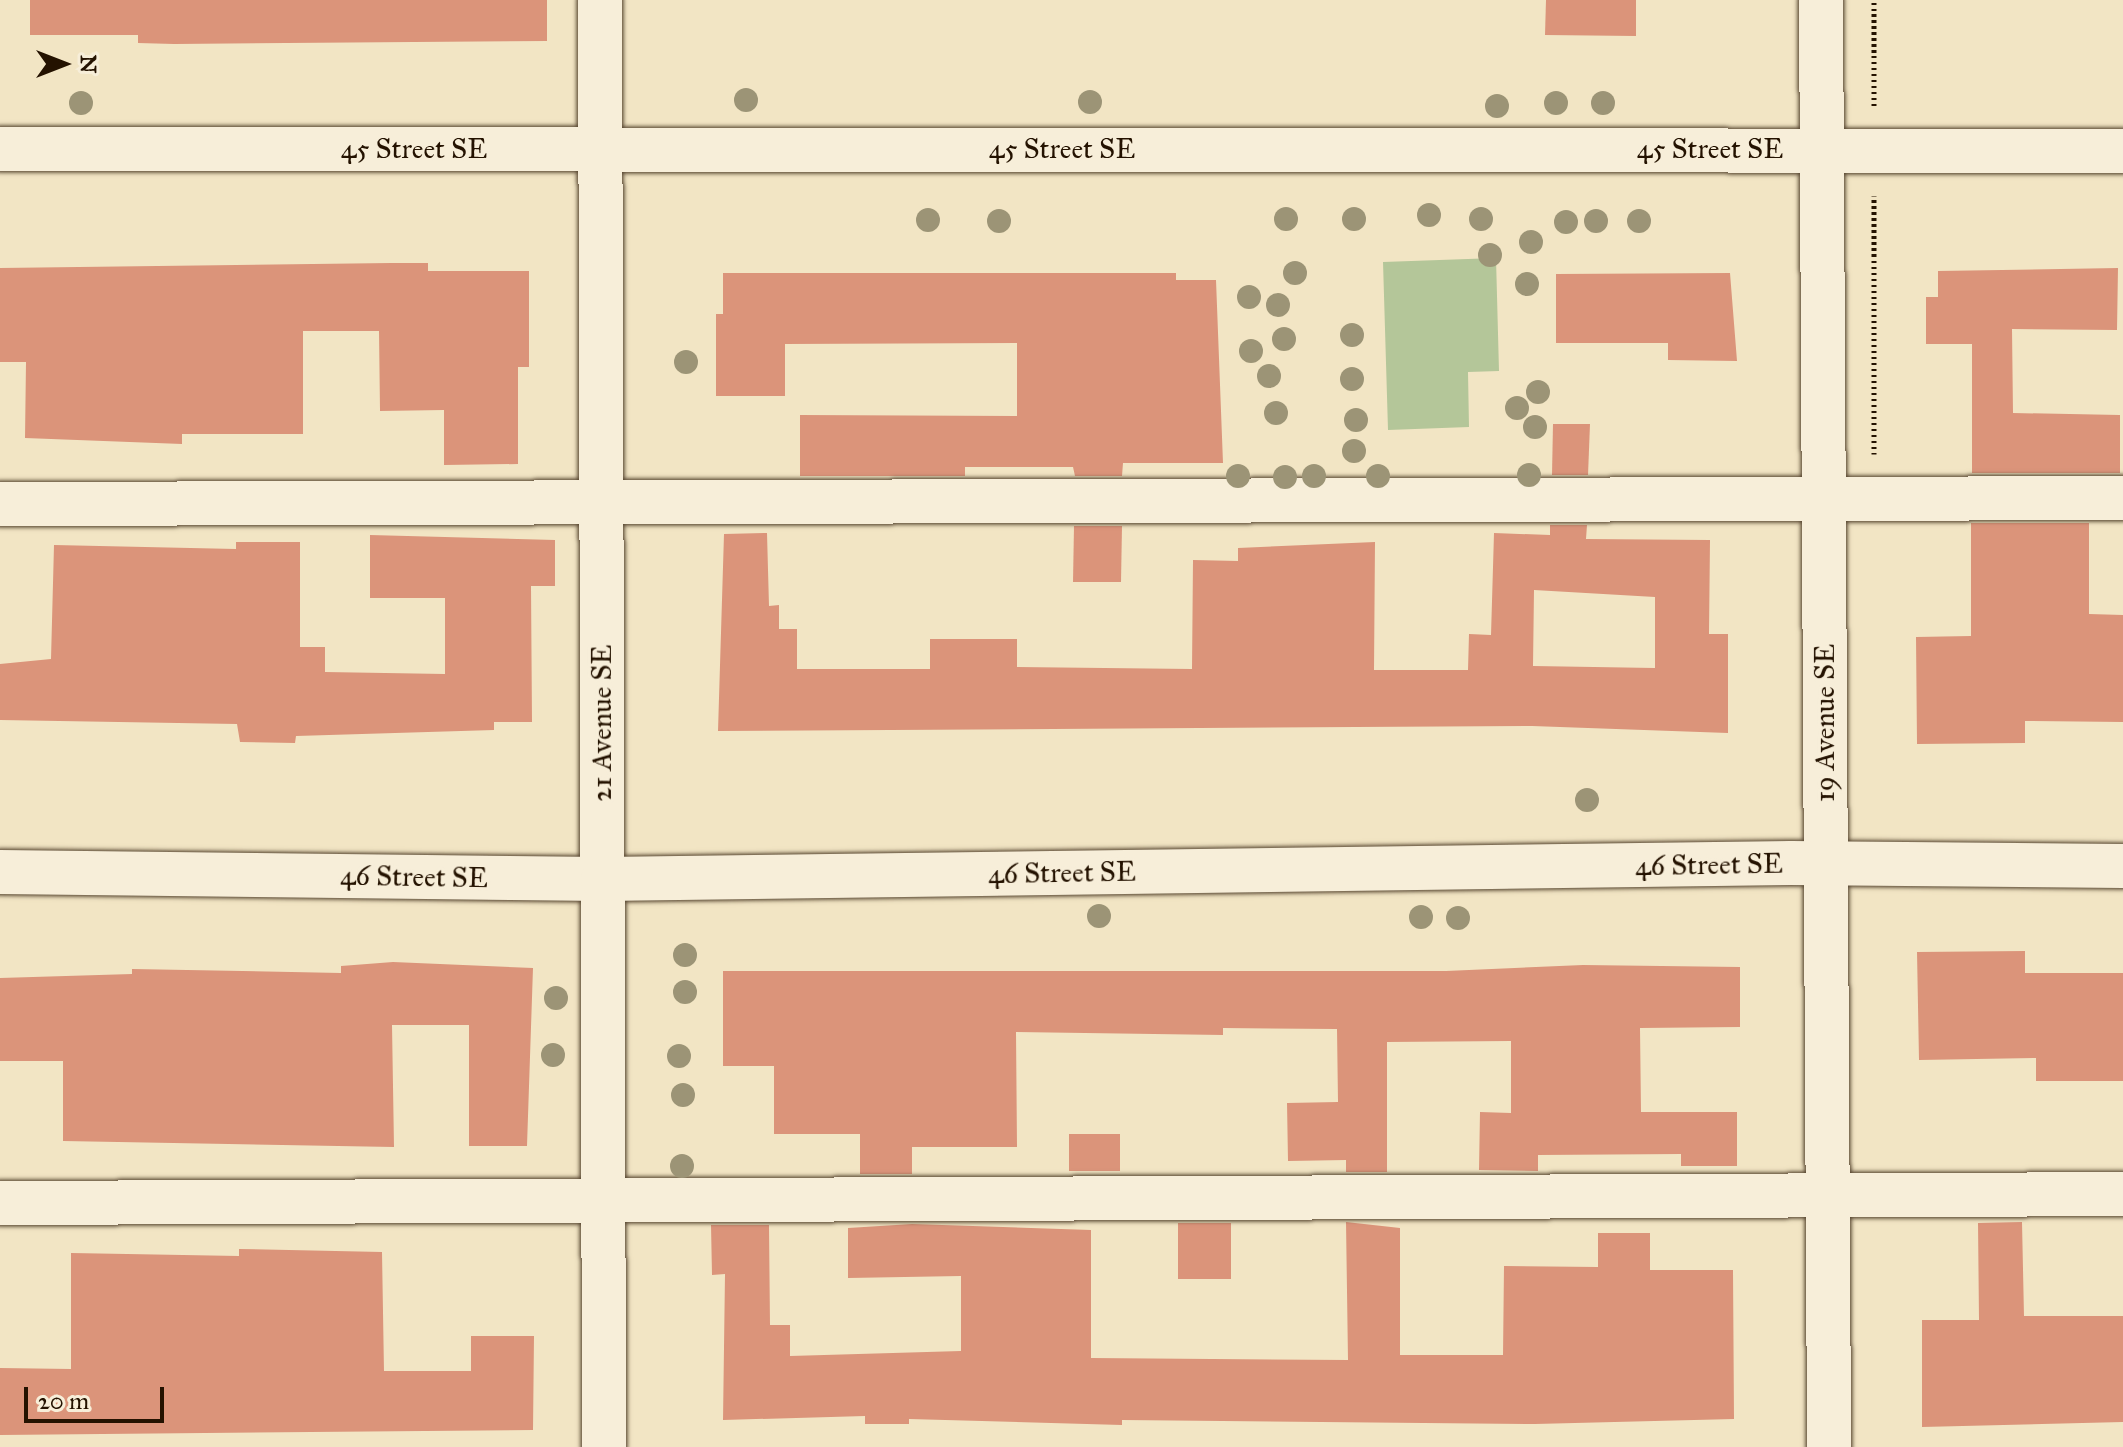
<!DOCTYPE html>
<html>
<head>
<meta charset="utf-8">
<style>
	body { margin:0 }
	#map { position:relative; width:2123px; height:1447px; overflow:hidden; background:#f2e5c4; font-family:"IM FELL Great Primer",serif }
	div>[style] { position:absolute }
	.green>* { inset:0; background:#b4c699 }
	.building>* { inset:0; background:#db947a }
	.path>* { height:5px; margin-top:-2.5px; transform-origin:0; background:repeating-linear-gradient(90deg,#241200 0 2px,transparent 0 6px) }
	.roads { filter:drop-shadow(0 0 2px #584731) drop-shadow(0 0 2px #584731) }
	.minor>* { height:44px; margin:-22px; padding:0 22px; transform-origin:22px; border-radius:22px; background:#f7eed9 }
	.trees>* { width:24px; height:24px; margin:-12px; border-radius:50%; background:#9c9476 }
	span { translate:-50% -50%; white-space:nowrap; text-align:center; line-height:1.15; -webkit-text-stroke:6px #f7eed9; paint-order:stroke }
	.street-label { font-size:28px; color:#241200 }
	.north { position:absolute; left:24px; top:24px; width:80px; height:80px; -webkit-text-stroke:6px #f7eed9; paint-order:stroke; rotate:90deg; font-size:22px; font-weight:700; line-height:32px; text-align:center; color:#241200 }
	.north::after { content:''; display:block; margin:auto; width:28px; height:36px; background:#241200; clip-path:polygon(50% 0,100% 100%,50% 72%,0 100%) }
	.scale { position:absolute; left:24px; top:1387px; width:140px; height:36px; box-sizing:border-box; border:4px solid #241200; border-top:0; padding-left:10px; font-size:24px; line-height:28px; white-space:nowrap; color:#241200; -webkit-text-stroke:6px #f7eed9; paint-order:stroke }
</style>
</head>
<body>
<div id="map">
	<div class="green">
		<div style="clip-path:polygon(1496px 258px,1499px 371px,1468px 372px,1469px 427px,1388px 430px,1383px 262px)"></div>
	</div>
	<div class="building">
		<div style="clip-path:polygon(30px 0,547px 0,547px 41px,174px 44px,138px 43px,138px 35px,30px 35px)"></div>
		<div style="clip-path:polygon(1546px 0,1636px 0,1636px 36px,1545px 35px)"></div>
		<div style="clip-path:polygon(391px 263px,428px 263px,428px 271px,529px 271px,529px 367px,518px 367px,518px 464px,444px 465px,444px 410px,380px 411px,379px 331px,303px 331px,303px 434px,182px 434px,182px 444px,25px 438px,26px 362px,0 362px,0 268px)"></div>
		<div style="clip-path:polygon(2118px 268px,2117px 330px,2012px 329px,2013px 413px,2120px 415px,2120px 473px,1972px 473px,1972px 344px,1926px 344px,1926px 297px,1938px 297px,1938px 271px)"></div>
		<div style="clip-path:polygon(723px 273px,1176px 273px,1176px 280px,1216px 280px,1223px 463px,1123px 463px,1122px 476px,1075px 476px,1073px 467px,965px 467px,965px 476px,800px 476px,800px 415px,1017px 416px,1017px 343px,785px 344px,785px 396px,716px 396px,716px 314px,723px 314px)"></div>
		<div style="clip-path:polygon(1730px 273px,1737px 361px,1668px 360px,1668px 343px,1556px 343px,1556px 274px)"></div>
		<div style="clip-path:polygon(1553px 424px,1590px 424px,1588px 475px,1552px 475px)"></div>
		<div style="clip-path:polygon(1971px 523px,2089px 523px,2089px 614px,2123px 615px,2123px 722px,2025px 721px,2025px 743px,1917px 744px,1916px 637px,1971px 636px)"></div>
		<div style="clip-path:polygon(evenodd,1550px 525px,1587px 525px,1586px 539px,1710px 540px,1709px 634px,1728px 634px,1728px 733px,1532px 726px,718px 731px,724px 534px,767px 533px,769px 606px,779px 605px,779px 629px,797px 629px,797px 669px,930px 669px,930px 639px,1017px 639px,1017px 667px,1192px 669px,1193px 560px,1238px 561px,1238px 548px,1375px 542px,1374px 670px,1468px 670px,1469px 634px,1491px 635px,1494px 533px,1550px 535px,1550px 525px,1534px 590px,1655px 597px,1655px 668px,1533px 666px,1534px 590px)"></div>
		<div style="clip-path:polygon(1074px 526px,1122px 526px,1121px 582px,1073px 582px)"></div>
		<div style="clip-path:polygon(370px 535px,555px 540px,555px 586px,531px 586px,532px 722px,494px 722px,494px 730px,296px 736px,295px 743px,240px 742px,237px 724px,0 720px,0 664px,51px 659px,54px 545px,236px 549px,236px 542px,300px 542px,300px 647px,325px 647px,325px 672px,445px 674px,445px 598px,370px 598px)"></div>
		<div style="clip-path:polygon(2025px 951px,2025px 973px,2123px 973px,2123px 1081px,2036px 1081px,2036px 1058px,1919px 1060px,1917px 952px)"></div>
		<div style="clip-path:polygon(393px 962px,533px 968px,527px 1146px,469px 1146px,469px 1025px,392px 1025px,394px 1147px,63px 1141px,63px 1061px,0 1061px,0 978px,132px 974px,132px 969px,341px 973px,341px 966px)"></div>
		<div style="clip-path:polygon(1583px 965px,1740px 967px,1740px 1027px,1640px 1028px,1641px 1112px,1737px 1112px,1737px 1166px,1681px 1166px,1681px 1154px,1538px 1155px,1538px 1171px,1479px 1170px,1480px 1112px,1511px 1113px,1511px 1041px,1387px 1042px,1387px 1172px,1346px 1172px,1346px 1160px,1288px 1161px,1287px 1103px,1338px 1102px,1337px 1029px,1223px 1028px,1223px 1035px,1016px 1032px,1017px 1147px,912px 1147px,912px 1174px,860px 1174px,860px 1134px,774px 1134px,774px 1066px,723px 1066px,723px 971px,1446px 971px)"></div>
		<div style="clip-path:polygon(1069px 1134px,1120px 1134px,1120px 1171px,1069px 1171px)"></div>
		<div style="clip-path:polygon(1346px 1222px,1400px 1228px,1400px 1355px,1503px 1355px,1504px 1266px,1598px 1267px,1598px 1233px,1650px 1233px,1650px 1270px,1733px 1270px,1734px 1419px,1535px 1424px,1122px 1420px,1122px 1425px,909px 1419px,909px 1424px,865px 1424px,865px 1416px,723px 1420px,725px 1274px,712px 1275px,711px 1225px,769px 1225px,770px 1325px,790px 1325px,790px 1356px,961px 1351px,961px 1276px,848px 1278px,848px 1228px,912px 1224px,1091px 1230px,1091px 1358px,1348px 1360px)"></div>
		<div style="clip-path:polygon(2022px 1222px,2024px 1316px,2123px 1316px,2123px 1422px,1922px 1427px,1922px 1320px,1979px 1320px,1978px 1223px)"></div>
		<div style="clip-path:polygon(1178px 1223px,1231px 1223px,1231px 1279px,1178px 1279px)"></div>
		<div style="clip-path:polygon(239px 1249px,382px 1252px,384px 1371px,471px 1371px,471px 1336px,534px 1336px,533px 1430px,0 1435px,0 1368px,71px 1369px,71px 1253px,239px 1256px)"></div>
	</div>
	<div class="path">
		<div style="left:1874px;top:106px;width:106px;rotate:-90deg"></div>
		<div style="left:1874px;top:454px;width:258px;rotate:-90deg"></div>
	</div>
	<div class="roads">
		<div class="minor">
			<div style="left:600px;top:0;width:1447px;rotate:89.84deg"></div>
			<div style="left:1821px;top:0;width:1447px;rotate:89.68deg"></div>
			<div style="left:0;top:149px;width:2123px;rotate:0.05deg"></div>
			<div style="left:0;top:504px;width:2123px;rotate:-0.16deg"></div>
			<div style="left:0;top:872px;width:603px;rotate:0.67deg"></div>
			<div style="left:603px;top:879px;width:1188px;rotate:-0.77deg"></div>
			<div style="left:1791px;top:863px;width:332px;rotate:0.5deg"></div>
			<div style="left:0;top:1203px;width:2123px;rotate:-0.24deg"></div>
		</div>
	</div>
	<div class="trees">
		<div style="left:746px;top:100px"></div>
		<div style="left:1090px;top:102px"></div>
		<div style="left:81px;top:103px"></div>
		<div style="left:1556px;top:103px"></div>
		<div style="left:1603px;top:103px"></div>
		<div style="left:1497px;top:106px"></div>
		<div style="left:1429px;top:215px"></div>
		<div style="left:1286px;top:219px"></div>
		<div style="left:1354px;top:219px"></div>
		<div style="left:1481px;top:219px"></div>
		<div style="left:928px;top:220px"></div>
		<div style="left:999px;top:221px"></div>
		<div style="left:1596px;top:221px"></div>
		<div style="left:1639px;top:221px"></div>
		<div style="left:1566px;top:222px"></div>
		<div style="left:1531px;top:242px"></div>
		<div style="left:1490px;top:255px"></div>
		<div style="left:1295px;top:273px"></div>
		<div style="left:1527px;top:284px"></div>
		<div style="left:1249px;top:297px"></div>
		<div style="left:1278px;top:305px"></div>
		<div style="left:1352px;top:335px"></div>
		<div style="left:1284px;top:339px"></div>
		<div style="left:1251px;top:351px"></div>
		<div style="left:686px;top:362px"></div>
		<div style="left:1269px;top:376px"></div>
		<div style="left:1352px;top:379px"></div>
		<div style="left:1538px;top:392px"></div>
		<div style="left:1517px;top:408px"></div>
		<div style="left:1276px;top:413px"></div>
		<div style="left:1356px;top:420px"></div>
		<div style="left:1535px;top:427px"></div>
		<div style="left:1354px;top:451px"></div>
		<div style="left:1529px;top:475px"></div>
		<div style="left:1238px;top:476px"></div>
		<div style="left:1314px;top:476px"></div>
		<div style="left:1378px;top:476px"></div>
		<div style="left:1285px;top:477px"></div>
		<div style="left:1587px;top:800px"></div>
		<div style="left:1099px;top:916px"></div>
		<div style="left:1421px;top:917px"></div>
		<div style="left:1458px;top:918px"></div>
		<div style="left:685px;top:955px"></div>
		<div style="left:685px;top:992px"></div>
		<div style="left:556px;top:998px"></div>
		<div style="left:553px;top:1055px"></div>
		<div style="left:679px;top:1056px"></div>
		<div style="left:683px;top:1095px"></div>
		<div style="left:682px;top:1166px"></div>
	</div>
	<div class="street-label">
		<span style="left:414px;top:149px">45 Street SE</span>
		<span style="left:1062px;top:149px">45 Street SE</span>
		<span style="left:1710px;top:149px">45 Street SE</span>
		<span style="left:602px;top:723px;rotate:-90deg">21 Avenue SE</span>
		<span style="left:1825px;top:723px;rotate:-90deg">19 Avenue SE</span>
		<span style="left:1709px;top:865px;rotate:-1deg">46 Street SE</span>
		<span style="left:1062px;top:873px;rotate:-1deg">46 Street SE</span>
		<span style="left:414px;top:877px;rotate:1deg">46 Street SE</span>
	</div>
	<div class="north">N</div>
	<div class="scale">20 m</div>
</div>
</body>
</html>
